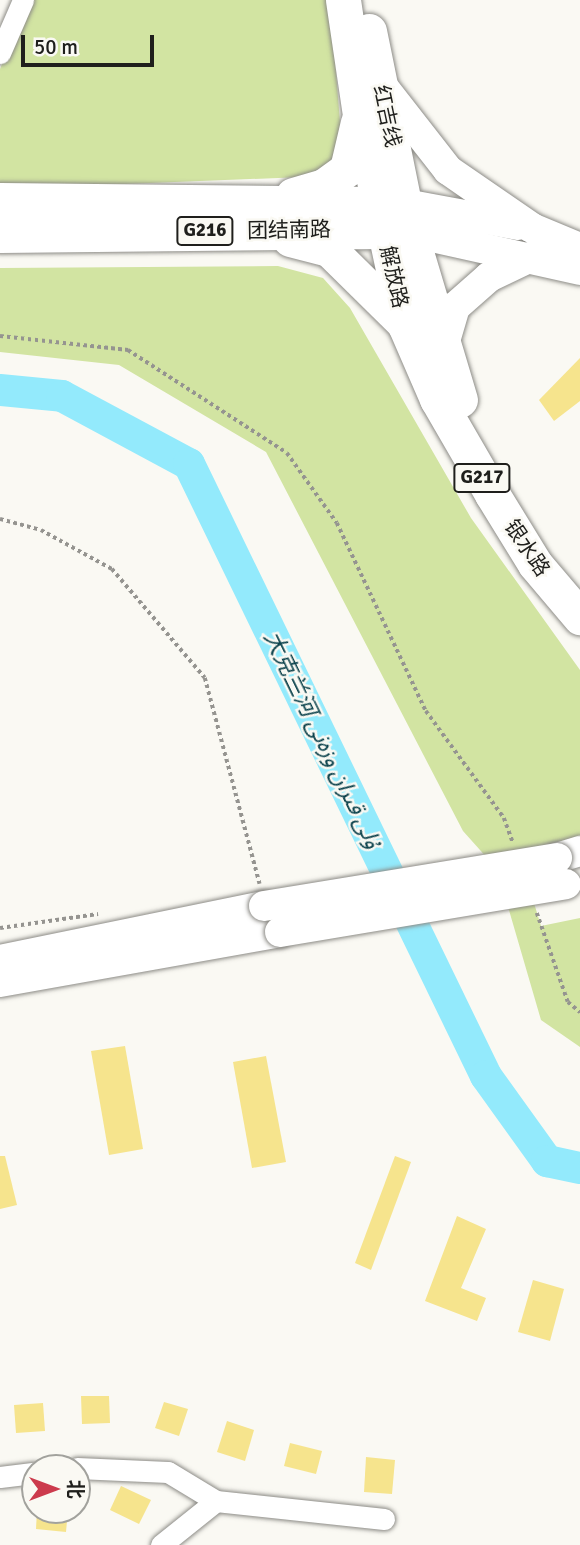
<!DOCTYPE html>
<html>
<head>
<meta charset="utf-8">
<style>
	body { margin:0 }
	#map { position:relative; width:580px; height:1545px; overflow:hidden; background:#faf9f3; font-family:Signika,"Noto Sans Arabic","Noto Sans SC",sans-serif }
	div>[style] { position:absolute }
	.green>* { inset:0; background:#d2e4a2 }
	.river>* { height:32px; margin:-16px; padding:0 16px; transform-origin:16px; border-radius:16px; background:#93eafc }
	.building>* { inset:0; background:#f6e48d }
	.path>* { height:3.5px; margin-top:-1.75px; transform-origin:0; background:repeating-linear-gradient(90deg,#959490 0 3.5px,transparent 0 7px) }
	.roads { filter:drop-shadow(0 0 2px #8d8c87) drop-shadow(0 0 2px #8d8c87) }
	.minor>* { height:21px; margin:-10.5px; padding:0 10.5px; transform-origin:10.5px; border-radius:10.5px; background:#fff }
	.secondary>* { height:30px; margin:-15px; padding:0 15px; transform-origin:15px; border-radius:15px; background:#fff }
	.trunk>* { height:35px; margin:-17.5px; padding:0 17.5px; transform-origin:17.5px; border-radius:17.5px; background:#fff }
	.bridges { filter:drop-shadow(0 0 2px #8d8c87) drop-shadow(0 0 2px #8d8c87) }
	.secondary-bridge>* { height:30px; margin:-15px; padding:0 15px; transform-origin:15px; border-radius:15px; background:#fff }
	span { translate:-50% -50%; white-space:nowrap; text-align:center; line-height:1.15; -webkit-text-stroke:5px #faf9f3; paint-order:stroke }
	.shield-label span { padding:2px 5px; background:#faf9f3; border:2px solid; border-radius:5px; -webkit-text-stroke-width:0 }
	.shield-label { font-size:19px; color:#1f1f1c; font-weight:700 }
	.street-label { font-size:21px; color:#1f1f1c }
	.water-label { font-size:23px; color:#0a414b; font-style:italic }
	.north { position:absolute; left:21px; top:1454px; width:70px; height:70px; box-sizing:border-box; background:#faf9f3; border:2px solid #a2a29d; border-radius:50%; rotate:90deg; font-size:19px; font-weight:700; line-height:28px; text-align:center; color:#1f1f1c }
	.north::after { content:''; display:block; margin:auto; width:24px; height:32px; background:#cc3b4d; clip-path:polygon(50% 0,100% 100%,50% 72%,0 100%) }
	.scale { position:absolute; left:21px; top:35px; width:133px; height:32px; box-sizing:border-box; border:4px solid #1f1f1c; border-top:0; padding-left:9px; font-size:21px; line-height:24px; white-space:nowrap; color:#1f1f1c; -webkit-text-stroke:5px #faf9f3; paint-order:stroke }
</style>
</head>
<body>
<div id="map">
	<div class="green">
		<div style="clip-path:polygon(28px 0,330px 0,342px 146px,327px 176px,0 189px,0 69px)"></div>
		<div style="clip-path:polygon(278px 266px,323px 278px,350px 308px,471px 518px,580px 670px,580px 839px,520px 857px,541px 926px,580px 918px,580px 1047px,541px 1020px,497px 869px,463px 831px,266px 452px,119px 365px,0 352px,0 268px)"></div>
	</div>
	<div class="river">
		<div style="left:0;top:390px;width:62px;rotate:5.5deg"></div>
		<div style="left:62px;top:396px;width:144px;rotate:28.2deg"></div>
		<div style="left:189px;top:464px;width:680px;rotate:64.11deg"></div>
		<div style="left:486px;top:1076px;width:105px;rotate:54.3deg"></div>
		<div style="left:547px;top:1161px;width:34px;rotate:12deg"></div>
	</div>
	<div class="building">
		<div style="clip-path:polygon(580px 358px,580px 401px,554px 421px,539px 400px)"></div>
		<div style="clip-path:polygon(125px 1046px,143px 1149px,109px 1155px,91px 1051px)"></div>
		<div style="clip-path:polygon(266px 1056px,286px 1162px,252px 1168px,233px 1062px)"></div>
		<div style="clip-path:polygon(0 1156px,5px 1156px,17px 1205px,0 1209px)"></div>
		<div style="clip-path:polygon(395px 1156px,411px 1162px,371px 1270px,355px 1263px)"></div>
		<div style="clip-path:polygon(457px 1216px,486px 1229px,461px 1288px,486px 1298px,477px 1321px,425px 1301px)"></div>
		<div style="clip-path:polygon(533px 1280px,564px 1289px,550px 1341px,518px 1332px)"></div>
		<div style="clip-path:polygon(81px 1396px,109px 1396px,110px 1423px,82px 1424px)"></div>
		<div style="clip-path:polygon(164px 1402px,188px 1409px,179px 1436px,155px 1428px)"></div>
		<div style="clip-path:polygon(43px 1403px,45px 1431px,16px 1433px,14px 1405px)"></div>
		<div style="clip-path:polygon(227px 1421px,254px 1430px,245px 1461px,217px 1452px)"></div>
		<div style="clip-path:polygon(290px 1443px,322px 1451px,316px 1474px,284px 1466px)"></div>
		<div style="clip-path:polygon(366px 1457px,395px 1460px,392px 1494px,364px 1492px)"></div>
		<div style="clip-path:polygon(121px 1486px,151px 1500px,139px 1524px,110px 1510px)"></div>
		<div style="clip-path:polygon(37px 1510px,68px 1510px,66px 1532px,36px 1529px)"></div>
	</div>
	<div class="path">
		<div style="left:0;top:336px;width:129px;rotate:6.2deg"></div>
		<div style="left:128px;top:350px;width:189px;rotate:32.9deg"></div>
		<div style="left:287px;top:453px;width:86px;rotate:54.5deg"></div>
		<div style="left:337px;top:523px;width:208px;rotate:64.7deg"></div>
		<div style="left:426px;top:711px;width:132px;rotate:53.9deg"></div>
		<div style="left:504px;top:818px;width:27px;rotate:70deg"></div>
		<div style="left:0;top:519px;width:42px;rotate:15deg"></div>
		<div style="left:41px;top:530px;width:81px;rotate:28.8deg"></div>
		<div style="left:112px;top:569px;width:143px;rotate:49.5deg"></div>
		<div style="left:205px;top:678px;width:213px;rotate:75.1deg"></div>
		<div style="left:537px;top:913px;width:94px;rotate:70.8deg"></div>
		<div style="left:568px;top:1002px;width:16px;rotate:40deg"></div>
		<div style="left:0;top:928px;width:99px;rotate:-8.1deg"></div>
	</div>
	<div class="roads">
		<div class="minor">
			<div style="left:0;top:53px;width:58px;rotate:-66.5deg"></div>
			<div style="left:77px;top:1468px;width:91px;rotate:2.5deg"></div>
			<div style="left:168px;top:1472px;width:56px;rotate:31.1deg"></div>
			<div style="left:0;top:1477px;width:35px;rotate:-7deg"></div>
			<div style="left:161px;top:1545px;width:70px;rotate:-38.7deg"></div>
			<div style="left:216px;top:1501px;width:169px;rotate:6.1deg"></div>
		</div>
		<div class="secondary">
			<div style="left:384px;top:88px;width:104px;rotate:52deg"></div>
			<div style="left:448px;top:170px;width:102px;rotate:34.6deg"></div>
			<div style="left:532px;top:228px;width:52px;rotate:22.6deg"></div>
			<div style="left:405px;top:204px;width:115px;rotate:10.5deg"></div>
			<div style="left:410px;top:232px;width:174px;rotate:12.6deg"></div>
			<div style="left:443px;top:348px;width:43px;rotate:-73.7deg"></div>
			<div style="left:455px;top:307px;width:45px;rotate:-41.4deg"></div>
			<div style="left:489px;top:277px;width:51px;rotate:-25.6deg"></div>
			<div style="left:557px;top:858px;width:24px;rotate:-17deg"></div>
			<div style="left:0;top:960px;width:269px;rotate:-11.6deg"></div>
			<div style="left:0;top:982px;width:284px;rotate:-10.1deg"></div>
		</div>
		<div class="trunk">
			<div style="left:343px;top:0;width:116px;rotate:81.6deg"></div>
			<div style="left:360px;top:115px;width:215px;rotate:77.9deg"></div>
			<div style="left:405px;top:325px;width:81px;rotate:66.6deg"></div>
			<div style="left:437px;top:399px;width:110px;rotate:59.9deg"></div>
			<div style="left:492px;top:494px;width:82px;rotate:58.4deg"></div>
			<div style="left:535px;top:564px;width:70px;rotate:49.7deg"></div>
			<div style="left:369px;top:31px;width:205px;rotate:78.5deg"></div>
			<div style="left:410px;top:232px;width:175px;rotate:73.4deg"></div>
			<div style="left:293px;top:195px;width:32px;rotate:-16deg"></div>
			<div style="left:324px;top:186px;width:29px;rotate:-36deg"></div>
			<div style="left:347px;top:169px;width:48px;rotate:-76.8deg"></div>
			<div style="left:0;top:200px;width:402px;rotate:0.6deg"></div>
			<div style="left:0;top:235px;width:406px;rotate:-0.6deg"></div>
			<div style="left:290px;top:239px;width:40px;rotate:14.4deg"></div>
			<div style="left:329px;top:249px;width:103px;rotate:44.6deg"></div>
		</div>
	</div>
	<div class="bridges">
		<div class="secondary-bridge">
			<div style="left:264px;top:906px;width:297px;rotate:-9.3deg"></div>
			<div style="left:280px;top:932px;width:290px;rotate:-9.5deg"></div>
		</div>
	</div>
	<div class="shield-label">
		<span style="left:205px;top:231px">G216</span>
		<span style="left:482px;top:478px">G217</span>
	</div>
	<div class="street-label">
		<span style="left:387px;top:116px;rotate:78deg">红吉线</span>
		<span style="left:289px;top:230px;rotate:-1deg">团结南路</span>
		<span style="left:394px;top:277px;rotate:77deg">解放路</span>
		<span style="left:527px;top:548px;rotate:56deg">银水路</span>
	</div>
	<div class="water-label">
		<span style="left:322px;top:740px;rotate:64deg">大克兰河 ۇلى قىران وزەنى</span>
	</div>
	<div class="north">北</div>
	<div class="scale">50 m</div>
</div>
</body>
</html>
